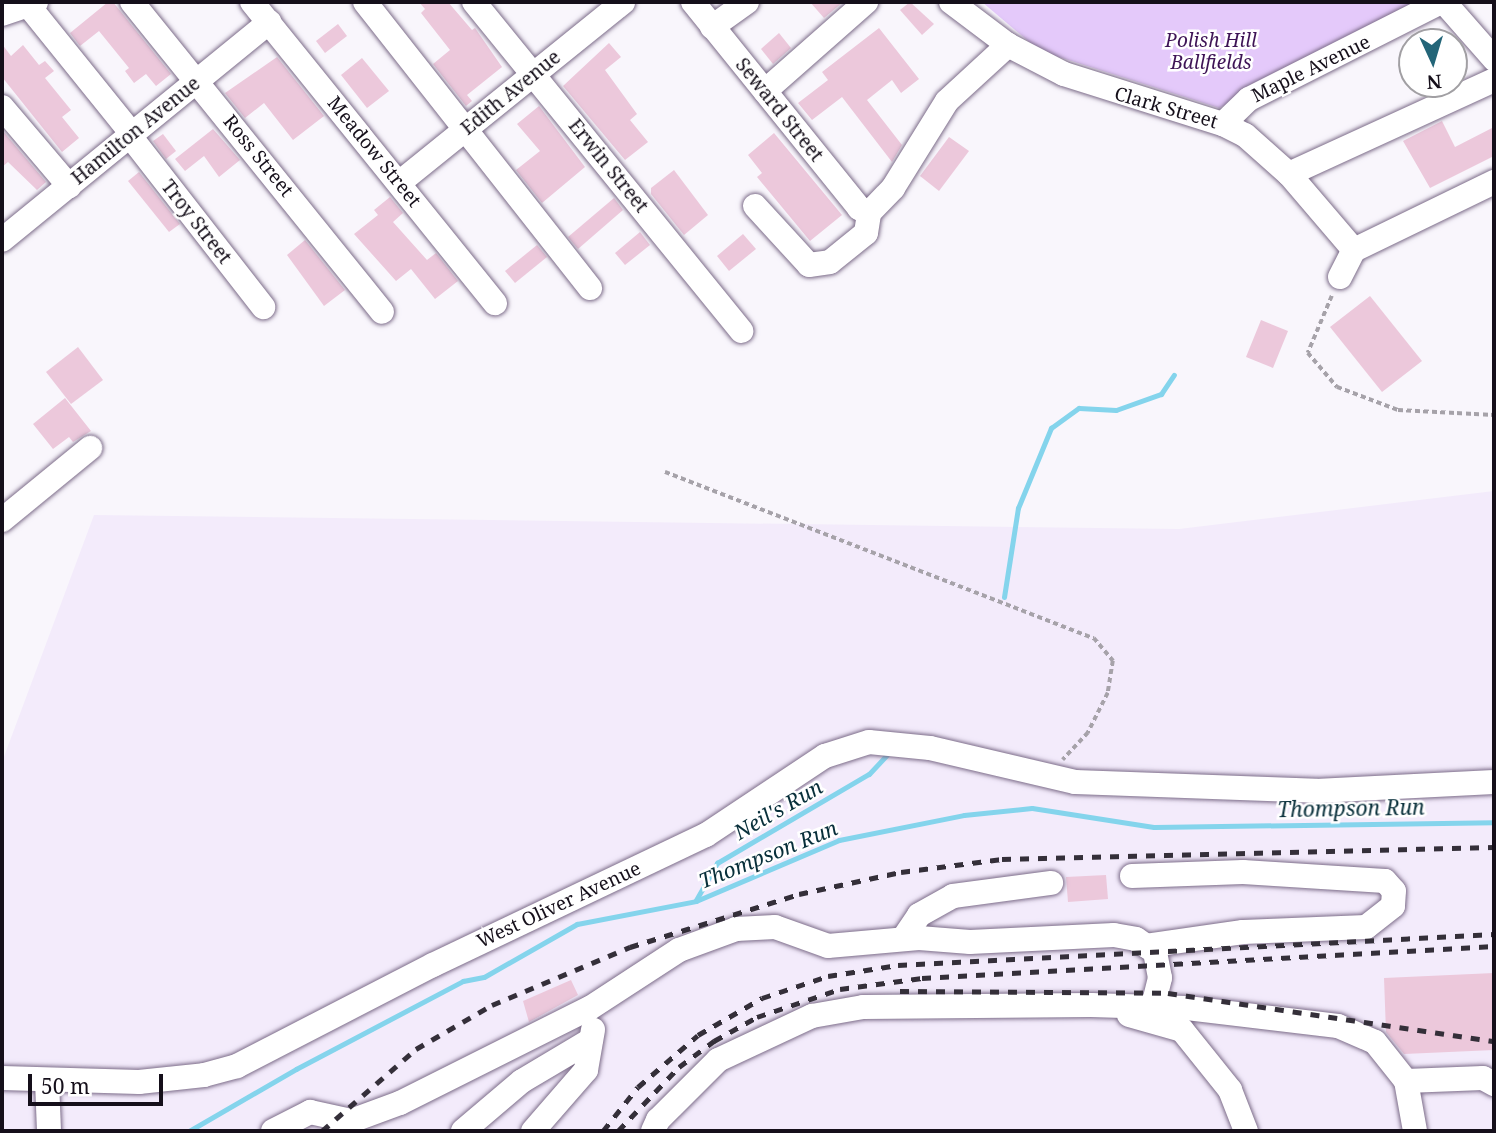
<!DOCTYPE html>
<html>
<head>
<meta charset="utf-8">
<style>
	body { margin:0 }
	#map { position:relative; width:1496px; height:1133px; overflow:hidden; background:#f9f6fc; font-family:"Noto Serif",serif }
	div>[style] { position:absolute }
	.built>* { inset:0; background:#f3ebfb }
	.green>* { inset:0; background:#e4c9fa }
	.stream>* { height:5px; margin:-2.5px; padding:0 2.5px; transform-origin:2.5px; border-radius:2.5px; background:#84d4ec }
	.building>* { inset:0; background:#ecc8db }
	.path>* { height:3.5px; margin-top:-1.75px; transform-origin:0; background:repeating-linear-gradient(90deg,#a6a2a9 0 5px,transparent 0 8.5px) }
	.roads { filter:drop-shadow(0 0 2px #7c6c89) drop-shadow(0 0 2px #7c6c89) }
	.minor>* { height:24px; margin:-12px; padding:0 12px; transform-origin:12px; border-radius:12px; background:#fff }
	.rail>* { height:5px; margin-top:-2.5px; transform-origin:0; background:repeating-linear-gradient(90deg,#342f39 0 9px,transparent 0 18px) }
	span { translate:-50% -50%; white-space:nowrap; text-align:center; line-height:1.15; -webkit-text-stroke:5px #fff; paint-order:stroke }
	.park-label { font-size:19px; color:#3e1456; font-style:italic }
	.street-label { font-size:19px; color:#150f1a }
	.water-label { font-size:21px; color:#082f3a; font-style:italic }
	.frame { position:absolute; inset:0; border:4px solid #150f1a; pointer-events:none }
	.north { position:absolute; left:1398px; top:28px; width:70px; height:70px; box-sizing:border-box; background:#fff; border:2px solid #a19fa3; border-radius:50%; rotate:176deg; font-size:19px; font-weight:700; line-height:28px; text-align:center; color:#150f1a }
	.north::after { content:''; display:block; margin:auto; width:24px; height:32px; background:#236578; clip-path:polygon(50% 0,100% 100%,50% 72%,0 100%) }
	.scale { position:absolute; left:28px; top:1074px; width:135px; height:32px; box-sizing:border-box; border:4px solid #150f1a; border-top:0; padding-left:9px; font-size:21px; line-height:24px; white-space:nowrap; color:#150f1a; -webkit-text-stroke:5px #fff; paint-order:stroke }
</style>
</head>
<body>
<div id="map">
	<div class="built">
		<div style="clip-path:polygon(1494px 491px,1494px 1131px,2px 1131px,2px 762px,94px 515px,1179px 529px)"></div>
	</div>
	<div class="green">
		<div style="clip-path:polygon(982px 2px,1425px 2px,1219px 108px,1040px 51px)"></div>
	</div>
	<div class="stream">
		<div style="left:1004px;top:597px;width:90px;rotate:-81.1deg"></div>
		<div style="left:1018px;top:508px;width:87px;rotate:-67.6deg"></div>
		<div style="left:1051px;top:428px;width:34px;rotate:-36deg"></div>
		<div style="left:1079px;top:408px;width:37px;rotate:3deg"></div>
		<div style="left:1116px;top:410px;width:48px;rotate:-19.6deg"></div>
		<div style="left:1161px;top:394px;width:23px;rotate:-56deg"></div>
		<div style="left:696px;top:900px;width:43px;rotate:-60.4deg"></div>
		<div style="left:717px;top:863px;width:176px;rotate:-30.4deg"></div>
		<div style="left:869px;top:774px;width:26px;rotate:-47deg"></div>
		<div style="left:189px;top:1131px;width:124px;rotate:-30.1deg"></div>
		<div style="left:296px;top:1069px;width:189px;rotate:-27.8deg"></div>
		<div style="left:463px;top:981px;width:21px;rotate:-11deg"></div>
		<div style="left:484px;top:977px;width:107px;rotate:-29.7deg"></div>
		<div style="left:577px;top:924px;width:121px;rotate:-10.9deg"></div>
		<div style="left:696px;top:901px;width:155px;rotate:-23.1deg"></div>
		<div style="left:839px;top:840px;width:127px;rotate:-11.3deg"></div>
		<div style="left:964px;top:815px;width:68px;rotate:-5.9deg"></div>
		<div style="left:1032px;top:808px;width:123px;rotate:8.9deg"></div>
		<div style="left:1154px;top:827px;width:340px;rotate:-0.8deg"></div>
	</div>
	<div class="building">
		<div style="clip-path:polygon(108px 2px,113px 2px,171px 74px,156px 86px,146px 74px,134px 83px,125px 71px,129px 68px,99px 31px,80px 46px,70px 33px)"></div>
		<div style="clip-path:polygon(419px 2px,448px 2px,472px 30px,475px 28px,502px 67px,467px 95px,472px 101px,466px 106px,433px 64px,450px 50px,421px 13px,425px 9px)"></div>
		<div style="clip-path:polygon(810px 2px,843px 2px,824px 18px)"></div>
		<div style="clip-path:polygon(910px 2px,934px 24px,922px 35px,900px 10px)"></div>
		<div style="clip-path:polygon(338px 24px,347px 36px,325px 53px,316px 41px)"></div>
		<div style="clip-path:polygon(879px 28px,919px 79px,901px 93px,892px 80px,867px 100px,902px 145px,892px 162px,842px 97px,812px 120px,798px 103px,828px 80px,822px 72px)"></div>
		<div style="clip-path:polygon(779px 33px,791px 48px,773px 64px,761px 49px)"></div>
		<div style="clip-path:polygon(609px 43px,621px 57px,605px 70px,637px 114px,630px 120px,648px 142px,625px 160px,563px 86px)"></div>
		<div style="clip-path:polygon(2px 44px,11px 56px,23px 45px,39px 65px,45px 61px,54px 71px,45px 78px,71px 110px,62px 117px,79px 138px,62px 152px,2px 77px)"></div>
		<div style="clip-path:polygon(277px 57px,324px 116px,293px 140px,264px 103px,245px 118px,225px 93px)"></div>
		<div style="clip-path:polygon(362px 58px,389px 91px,367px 108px,341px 75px)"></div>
		<div style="clip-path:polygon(539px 106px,585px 167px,542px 203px,516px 170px,540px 151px,517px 124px)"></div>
		<div style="clip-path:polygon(1442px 121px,1455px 147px,1494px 127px,1494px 156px,1430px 188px,1403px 141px)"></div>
		<div style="clip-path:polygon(213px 129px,240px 160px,219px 177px,204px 156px,185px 171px,175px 159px)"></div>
		<div style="clip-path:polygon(2px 130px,46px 182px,37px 190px,8px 162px,2px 167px)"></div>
		<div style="clip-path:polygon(774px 133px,842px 215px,810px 241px,757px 177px,762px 173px,748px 155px)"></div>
		<div style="clip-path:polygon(163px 134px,176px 151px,166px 159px,153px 141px)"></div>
		<div style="clip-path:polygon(949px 137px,969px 151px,939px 191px,920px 176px)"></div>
		<div style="clip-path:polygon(674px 170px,708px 215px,684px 235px,651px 194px,651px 188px)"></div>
		<div style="clip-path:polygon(139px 172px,180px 224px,169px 232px,128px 181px)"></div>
		<div style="clip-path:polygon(390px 197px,403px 213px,393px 222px,427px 260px,436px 253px,458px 281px,435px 299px,411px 269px,396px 281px,354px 234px,378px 215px,374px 210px)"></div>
		<div style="clip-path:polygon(614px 198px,623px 210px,578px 249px,568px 237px)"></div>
		<div style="clip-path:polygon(640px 232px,650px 245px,625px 265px,615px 253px)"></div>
		<div style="clip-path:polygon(743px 234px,756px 249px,729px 271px,717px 256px)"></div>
		<div style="clip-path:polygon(305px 240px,345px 290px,324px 306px,287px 255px)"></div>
		<div style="clip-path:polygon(537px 245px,547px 257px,515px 283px,505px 271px)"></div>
		<div style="clip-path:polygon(1370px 296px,1422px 361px,1382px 392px,1330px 327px)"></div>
		<div style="clip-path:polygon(1261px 320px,1288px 331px,1273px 368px,1246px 357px)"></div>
		<div style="clip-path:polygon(78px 347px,103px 380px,71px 404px,46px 372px)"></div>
		<div style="clip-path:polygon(65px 398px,91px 431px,73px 442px,69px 437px,53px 449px,33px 424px)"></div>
		<div style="clip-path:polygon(1106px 875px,1108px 899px,1068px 902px,1066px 877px)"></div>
		<div style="clip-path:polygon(1494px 973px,1494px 1050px,1404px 1054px,1386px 1032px,1384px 978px)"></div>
		<div style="clip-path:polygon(571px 980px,578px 995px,529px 1022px,523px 1001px)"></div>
	</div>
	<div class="path">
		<div style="left:1332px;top:296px;width:62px;rotate:112.8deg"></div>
		<div style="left:1308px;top:353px;width:45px;rotate:49.5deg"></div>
		<div style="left:1337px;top:387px;width:65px;rotate:20.7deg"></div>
		<div style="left:1398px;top:410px;width:96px;rotate:3deg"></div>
		<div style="left:665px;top:472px;width:460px;rotate:21.2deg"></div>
		<div style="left:1094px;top:638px;width:30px;rotate:50deg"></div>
		<div style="left:1113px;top:661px;width:32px;rotate:99deg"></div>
		<div style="left:1108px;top:693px;width:45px;rotate:116.6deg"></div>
		<div style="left:1088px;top:733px;width:37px;rotate:133deg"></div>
	</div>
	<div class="roads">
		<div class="minor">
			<div style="left:132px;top:2px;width:398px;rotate:51.1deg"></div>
			<div style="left:252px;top:2px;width:387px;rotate:51.1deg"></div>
			<div style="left:365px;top:2px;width:364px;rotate:51.8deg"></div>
			<div style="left:474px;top:2px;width:424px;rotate:50.9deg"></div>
			<div style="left:693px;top:2px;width:265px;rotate:51.1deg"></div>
			<div style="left:859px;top:208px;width:11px;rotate:27deg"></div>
			<div style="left:951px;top:2px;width:71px;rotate:37deg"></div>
			<div style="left:1008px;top:45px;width:63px;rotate:27.4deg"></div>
			<div style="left:1064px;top:74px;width:167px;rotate:17.5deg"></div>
			<div style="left:1223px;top:124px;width:25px;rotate:27deg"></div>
			<div style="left:1245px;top:135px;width:59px;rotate:41.6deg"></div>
			<div style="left:1289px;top:174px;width:100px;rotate:49.5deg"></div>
			<div style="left:1444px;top:2px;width:76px;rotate:48.7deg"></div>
			<div style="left:28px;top:5px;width:166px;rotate:51.1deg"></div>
			<div style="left:2px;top:14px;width:36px;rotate:-19deg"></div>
			<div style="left:712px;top:27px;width:43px;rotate:-35.5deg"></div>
			<div style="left:765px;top:91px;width:135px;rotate:-41.4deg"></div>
			<div style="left:2px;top:107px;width:104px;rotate:49.7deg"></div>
			<div style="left:1223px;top:124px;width:36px;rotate:-44deg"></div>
			<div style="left:1249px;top:99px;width:215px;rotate:-26.8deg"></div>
			<div style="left:130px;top:136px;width:217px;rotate:52.1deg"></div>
			<div style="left:1289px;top:174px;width:226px;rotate:-24.6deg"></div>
			<div style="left:399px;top:183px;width:288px;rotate:-38.9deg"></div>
			<div style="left:755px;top:206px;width:80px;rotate:47.5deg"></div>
			<div style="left:809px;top:265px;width:21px;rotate:-8deg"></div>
			<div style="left:830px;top:262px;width:46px;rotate:-38.9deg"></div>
			<div style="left:866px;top:233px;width:20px;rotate:-81deg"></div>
			<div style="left:869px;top:213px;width:35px;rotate:-46deg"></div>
			<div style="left:893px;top:188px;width:102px;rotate:-58.2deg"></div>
			<div style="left:947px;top:101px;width:83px;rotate:-42.6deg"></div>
			<div style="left:2px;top:240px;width:345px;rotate:-39.2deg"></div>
			<div style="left:1340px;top:277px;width:30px;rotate:-63deg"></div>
			<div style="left:1354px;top:250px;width:156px;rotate:-25.9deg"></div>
			<div style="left:2px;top:520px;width:114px;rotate:-39.3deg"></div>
			<div style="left:1132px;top:876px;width:111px;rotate:-2.1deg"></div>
			<div style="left:1243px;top:872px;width:142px;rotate:3.6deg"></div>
			<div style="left:1385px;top:881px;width:13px;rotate:48deg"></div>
			<div style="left:1394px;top:891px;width:15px;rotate:94deg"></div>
			<div style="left:1393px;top:906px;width:34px;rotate:142deg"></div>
			<div style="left:1366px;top:927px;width:123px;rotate:177.7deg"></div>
			<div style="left:1243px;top:932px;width:98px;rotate:171.8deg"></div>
			<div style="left:903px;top:939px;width:29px;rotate:-56deg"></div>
			<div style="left:919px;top:915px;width:39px;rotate:-29deg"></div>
			<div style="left:953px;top:896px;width:99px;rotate:-7.6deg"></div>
			<div style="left:1129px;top:1015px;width:55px;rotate:15.8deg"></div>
			<div style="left:1182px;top:1030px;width:77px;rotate:51.3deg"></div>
			<div style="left:1230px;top:1090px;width:44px;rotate:68.7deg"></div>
			<div style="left:2px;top:1078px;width:137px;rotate:1.7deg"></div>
			<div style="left:139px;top:1082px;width:65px;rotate:-6.1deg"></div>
			<div style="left:204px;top:1075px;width:34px;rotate:-15deg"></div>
			<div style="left:237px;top:1066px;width:220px;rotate:-27.3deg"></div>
			<div style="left:433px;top:965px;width:302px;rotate:-25.5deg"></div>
			<div style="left:706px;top:835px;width:143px;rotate:-33.6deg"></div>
			<div style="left:825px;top:756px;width:46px;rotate:-17.7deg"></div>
			<div style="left:869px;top:742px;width:61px;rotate:5.6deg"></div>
			<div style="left:930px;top:748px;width:149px;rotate:13.2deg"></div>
			<div style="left:1075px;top:782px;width:241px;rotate:2.1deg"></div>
			<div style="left:1316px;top:791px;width:178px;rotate:-2.9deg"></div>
			<div style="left:47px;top:1081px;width:50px;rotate:87.7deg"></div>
			<div style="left:1406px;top:1081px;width:77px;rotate:-2.2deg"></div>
			<div style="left:1483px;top:1078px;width:13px;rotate:29deg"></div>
			<div style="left:273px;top:1131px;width:42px;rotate:-27.2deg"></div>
			<div style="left:310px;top:1112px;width:42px;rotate:12.4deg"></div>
			<div style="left:351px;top:1121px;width:52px;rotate:-20.2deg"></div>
			<div style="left:400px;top:1103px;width:212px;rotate:-26.6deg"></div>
			<div style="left:590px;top:1008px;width:106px;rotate:-33.1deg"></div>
			<div style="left:679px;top:950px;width:61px;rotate:-20.2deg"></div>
			<div style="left:736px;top:929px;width:39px;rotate:-3deg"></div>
			<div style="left:775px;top:927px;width:56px;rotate:19.7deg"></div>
			<div style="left:828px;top:946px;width:91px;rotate:-5deg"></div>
			<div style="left:919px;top:938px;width:51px;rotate:4.5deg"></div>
			<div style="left:970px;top:942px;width:144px;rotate:-2.8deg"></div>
			<div style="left:1114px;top:935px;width:22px;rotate:10deg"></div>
			<div style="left:1136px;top:939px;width:23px;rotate:34deg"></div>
			<div style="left:1155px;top:952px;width:26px;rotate:79deg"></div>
			<div style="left:1160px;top:978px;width:30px;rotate:104deg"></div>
			<div style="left:463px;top:1131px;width:77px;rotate:-40.3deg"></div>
			<div style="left:522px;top:1081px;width:80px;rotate:-30.7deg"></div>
			<div style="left:533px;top:1131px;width:81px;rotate:-49deg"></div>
			<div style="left:586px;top:1070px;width:41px;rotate:-80.1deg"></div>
			<div style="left:653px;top:1131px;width:12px;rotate:-66deg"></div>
			<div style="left:658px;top:1120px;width:85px;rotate:-45deg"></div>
			<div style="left:718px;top:1060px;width:104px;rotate:-25.1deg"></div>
			<div style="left:812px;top:1016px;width:52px;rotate:-10deg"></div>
			<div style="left:863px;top:1007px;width:228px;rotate:-0.5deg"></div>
			<div style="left:1091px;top:1005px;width:96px;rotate:1.8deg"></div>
			<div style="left:1187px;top:1008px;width:152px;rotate:6.8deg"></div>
			<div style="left:1338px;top:1026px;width:40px;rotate:23.4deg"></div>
			<div style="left:1375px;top:1042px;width:50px;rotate:51.5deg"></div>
			<div style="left:1406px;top:1081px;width:51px;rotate:79.8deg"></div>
		</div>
	</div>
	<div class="rail">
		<div style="left:900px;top:991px;width:268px;rotate:0.4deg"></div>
		<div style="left:1168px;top:993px;width:330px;rotate:8.4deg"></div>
		<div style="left:322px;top:1131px;width:125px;rotate:-41.1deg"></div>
		<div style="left:416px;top:1049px;width:88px;rotate:-30.1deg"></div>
		<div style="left:492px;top:1005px;width:150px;rotate:-22.8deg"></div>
		<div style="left:630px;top:947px;width:177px;rotate:-17.4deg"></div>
		<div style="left:799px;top:894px;width:104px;rotate:-12.2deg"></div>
		<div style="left:901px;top:872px;width:102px;rotate:-7.3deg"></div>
		<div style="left:1002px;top:859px;width:492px;rotate:-1.4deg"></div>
		<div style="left:603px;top:1131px;width:56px;rotate:-51.5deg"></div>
		<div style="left:638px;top:1087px;width:79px;rotate:-40.9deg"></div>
		<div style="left:698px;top:1035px;width:74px;rotate:-30deg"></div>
		<div style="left:762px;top:998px;width:70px;rotate:-18.4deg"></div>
		<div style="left:828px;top:976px;width:71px;rotate:-8.9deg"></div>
		<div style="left:898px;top:965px;width:597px;rotate:-2.98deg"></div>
		<div style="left:618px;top:1131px;width:88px;rotate:-46.4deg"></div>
		<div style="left:679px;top:1067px;width:44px;rotate:-36.6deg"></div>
		<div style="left:714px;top:1041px;width:49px;rotate:-29.2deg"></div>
		<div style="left:757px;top:1017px;width:88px;rotate:-18.6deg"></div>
		<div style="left:840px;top:989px;width:83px;rotate:-7.6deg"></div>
		<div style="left:922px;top:978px;width:573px;rotate:-3.2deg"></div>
	</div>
	<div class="park-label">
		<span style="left:1211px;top:52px">Polish Hill<br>Ballfields</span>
	</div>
	<div class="street-label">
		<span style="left:1311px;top:69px;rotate:-26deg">Maple Avenue</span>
		<span style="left:511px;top:93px;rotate:-39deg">Edith Avenue</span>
		<span style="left:1166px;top:108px;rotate:16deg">Clark Street</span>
		<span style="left:779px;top:110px;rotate:51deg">Seward Street</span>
		<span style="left:136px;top:131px;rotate:-39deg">Hamilton Avenue</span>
		<span style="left:374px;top:152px;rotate:51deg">Meadow Street</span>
		<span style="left:258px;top:156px;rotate:51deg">Ross Street</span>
		<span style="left:608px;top:166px;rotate:51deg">Erwin Street</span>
		<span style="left:196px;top:222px;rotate:52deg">Troy Street</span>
		<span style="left:559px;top:905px;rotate:-25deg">West Oliver Avenue</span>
	</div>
	<div class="water-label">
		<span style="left:1351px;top:808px;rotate:-1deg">Thompson Run</span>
		<span style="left:778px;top:809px;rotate:-30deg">Neil's Run</span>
		<span style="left:768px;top:854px;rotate:-22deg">Thompson Run</span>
	</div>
	<div class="frame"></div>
	<div class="north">N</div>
	<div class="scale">50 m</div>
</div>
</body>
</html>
